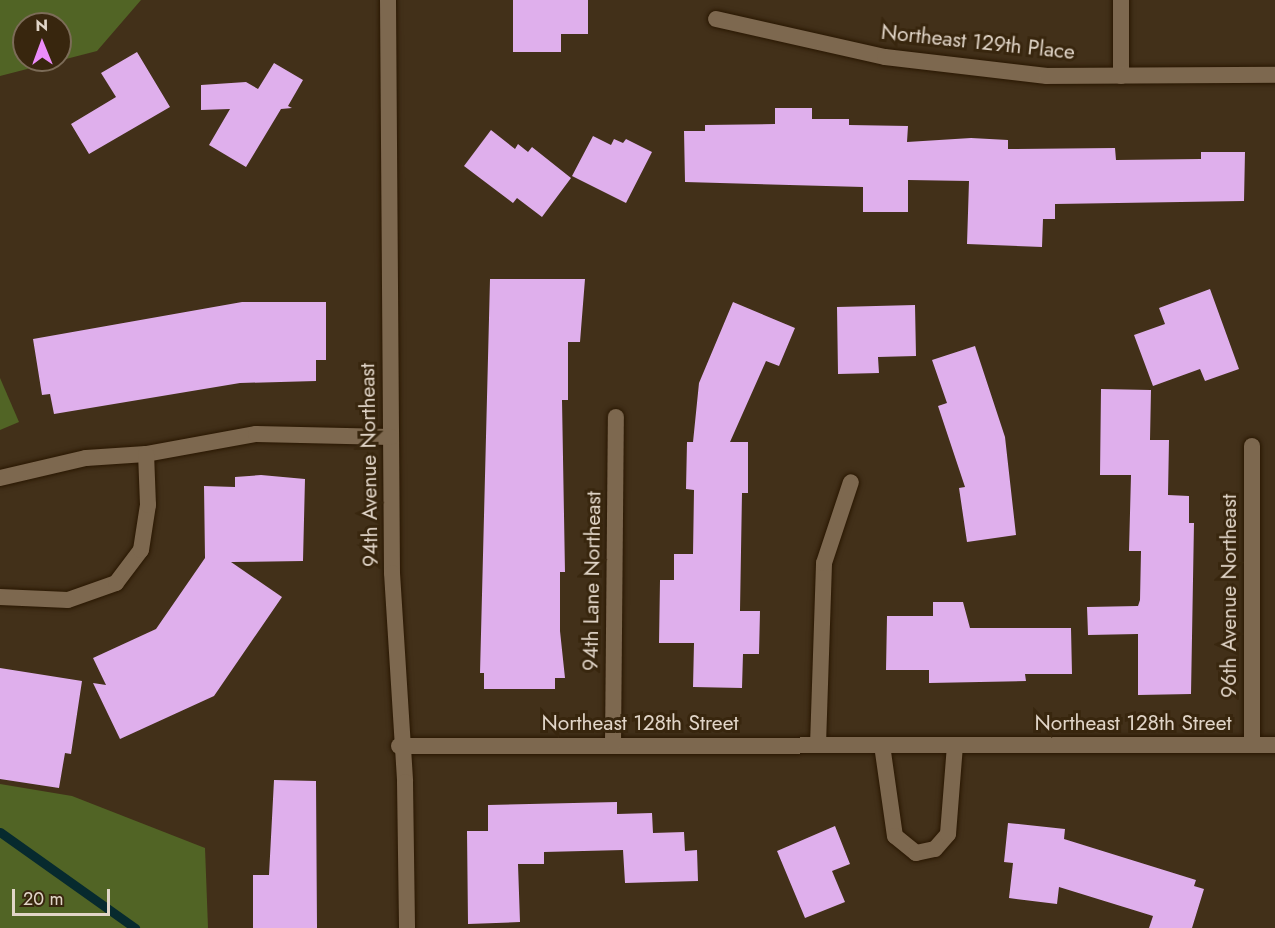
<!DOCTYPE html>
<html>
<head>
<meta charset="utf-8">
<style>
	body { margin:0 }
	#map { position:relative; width:1275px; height:928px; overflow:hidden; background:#423019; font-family:Jost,sans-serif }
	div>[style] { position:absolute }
	.green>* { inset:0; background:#516425 }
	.stream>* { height:9px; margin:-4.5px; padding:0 4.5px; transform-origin:4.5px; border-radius:4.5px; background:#072a2e }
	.building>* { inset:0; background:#dfafec }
	.roads { filter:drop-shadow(0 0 2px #291702) drop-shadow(0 0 2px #291702) }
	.minor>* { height:16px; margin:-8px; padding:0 8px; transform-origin:8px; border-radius:8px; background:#7d684f }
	span { translate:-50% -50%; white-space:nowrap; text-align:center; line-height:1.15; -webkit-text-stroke:6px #38260e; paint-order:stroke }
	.street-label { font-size:21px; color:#e1d5c8 }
	.north { position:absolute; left:12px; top:12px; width:60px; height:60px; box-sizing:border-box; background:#38260e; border:2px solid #7c6c58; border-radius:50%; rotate:359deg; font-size:16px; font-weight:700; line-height:24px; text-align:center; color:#e1d5c8 }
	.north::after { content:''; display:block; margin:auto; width:21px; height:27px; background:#ec8cfa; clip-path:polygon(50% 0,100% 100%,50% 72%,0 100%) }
	.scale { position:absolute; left:12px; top:889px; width:98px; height:27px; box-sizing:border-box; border:3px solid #e1d5c8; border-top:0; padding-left:8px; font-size:18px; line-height:21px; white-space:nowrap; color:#e1d5c8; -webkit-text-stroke:4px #38260e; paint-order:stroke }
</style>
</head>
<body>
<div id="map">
	<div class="green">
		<div style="clip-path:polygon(evenodd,0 0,141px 0,97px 51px,0 76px,0 0,24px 24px,60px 24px,60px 60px,24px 60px,24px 24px)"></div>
		<div style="clip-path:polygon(0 378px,19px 422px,0 430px)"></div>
		<div style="clip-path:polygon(0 784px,72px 796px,205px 848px,208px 928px,0 928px)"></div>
	</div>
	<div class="stream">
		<div style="left:0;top:832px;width:166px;rotate:35.4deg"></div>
	</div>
	<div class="building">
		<div style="clip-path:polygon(513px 0,588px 0,588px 34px,561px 34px,561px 52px,513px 52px)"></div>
		<div style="clip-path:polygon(137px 52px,170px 107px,89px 154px,71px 124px,116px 97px,101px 73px)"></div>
		<div style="clip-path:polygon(274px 63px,303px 80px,288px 106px,292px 108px,281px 109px,246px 167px,209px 145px,230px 109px,201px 110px,201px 85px,246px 82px,258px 89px)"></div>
		<div style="clip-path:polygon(775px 108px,812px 108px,812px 119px,849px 119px,849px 125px,908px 126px,907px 142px,971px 138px,1008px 140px,1008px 149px,1115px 148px,1116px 160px,1201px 159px,1201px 152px,1245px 152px,1244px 201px,1055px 204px,1055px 219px,1043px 219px,1042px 247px,967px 244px,969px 181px,908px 180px,908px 212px,863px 212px,863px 187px,685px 182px,684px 131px,705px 131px,705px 125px,775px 124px)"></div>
		<div style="clip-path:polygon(491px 130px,515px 149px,518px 144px,528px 152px,532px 147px,571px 178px,542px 217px,517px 198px,513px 203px,464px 166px)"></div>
		<div style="clip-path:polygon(593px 136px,611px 145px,614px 139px,623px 143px,626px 139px,652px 152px,626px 203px,572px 176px)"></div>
		<div style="clip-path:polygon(490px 279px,585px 279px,580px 342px,568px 342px,568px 400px,562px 400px,565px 572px,560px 572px,560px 631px,565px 678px,555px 678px,555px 689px,484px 689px,484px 673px,480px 673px)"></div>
		<div style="clip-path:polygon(1210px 289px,1239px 369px,1205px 381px,1200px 369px,1153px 386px,1134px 335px,1165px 324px,1159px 308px)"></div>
		<div style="clip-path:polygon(242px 302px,326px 302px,326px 360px,316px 360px,316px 381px,240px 383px,54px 414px,50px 394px,42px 395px,33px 339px)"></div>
		<div style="clip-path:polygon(733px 302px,795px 328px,779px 366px,766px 361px,730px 442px,748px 442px,748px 493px,742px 493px,740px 611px,760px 611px,759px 654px,743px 654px,742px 688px,693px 687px,694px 643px,659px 643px,660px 580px,674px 580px,674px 554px,693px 554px,694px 490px,686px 489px,687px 442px,693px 442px,699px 383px)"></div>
		<div style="clip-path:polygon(915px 305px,916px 356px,878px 357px,879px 373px,838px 374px,837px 307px)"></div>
		<div style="clip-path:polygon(975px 346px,1005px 437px,1016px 535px,967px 542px,959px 488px,965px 487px,938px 406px,947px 403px,932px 360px)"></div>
		<div style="clip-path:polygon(1101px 389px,1151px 390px,1150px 440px,1169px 440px,1168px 495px,1189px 496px,1189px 523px,1194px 523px,1191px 694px,1138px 695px,1138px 634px,1088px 635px,1087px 607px,1138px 606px,1140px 600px,1141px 551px,1129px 551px,1131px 475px,1100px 475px)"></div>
		<div style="clip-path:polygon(261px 475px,305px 479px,303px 561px,231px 562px,282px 597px,214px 696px,120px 739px,93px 683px,106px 685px,93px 658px,156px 629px,205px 558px,204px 486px,235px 487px,235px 477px)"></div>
		<div style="clip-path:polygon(933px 602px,963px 602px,970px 628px,1071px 628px,1072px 674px,1025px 674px,1026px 681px,929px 683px,929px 670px,886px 670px,887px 616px,933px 616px)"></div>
		<div style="clip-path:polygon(0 668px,82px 681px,71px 754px,65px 753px,59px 788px,0 779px)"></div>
		<div style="clip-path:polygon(274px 780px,316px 781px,317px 928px,253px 928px,253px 875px,269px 875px)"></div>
		<div style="clip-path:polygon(617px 802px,617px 814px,652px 813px,653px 833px,684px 832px,685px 851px,697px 850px,698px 881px,625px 883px,623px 850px,544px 852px,544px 864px,518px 864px,520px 922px,468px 924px,467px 831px,488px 831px,488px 805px)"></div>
		<div style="clip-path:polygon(1008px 823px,1065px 829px,1064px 839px,1196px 880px,1194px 886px,1204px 889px,1192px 928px,1149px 928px,1153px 916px,1059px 887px,1057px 904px,1009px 898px,1013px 863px,1004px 862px)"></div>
		<div style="clip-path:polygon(835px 826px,850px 864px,832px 871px,845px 902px,805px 918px,777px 851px)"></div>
	</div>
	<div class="roads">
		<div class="minor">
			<div style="left:388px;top:0;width:573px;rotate:89.6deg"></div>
			<div style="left:392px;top:573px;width:209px;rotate:86.4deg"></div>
			<div style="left:405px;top:782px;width:146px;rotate:89.2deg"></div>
			<div style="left:1121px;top:0;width:76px;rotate:90deg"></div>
			<div style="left:716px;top:19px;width:173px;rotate:12.7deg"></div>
			<div style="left:885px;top:57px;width:163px;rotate:6.7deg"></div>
			<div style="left:1047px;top:76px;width:228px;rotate:-0.3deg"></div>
			<div style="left:0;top:478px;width:88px;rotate:-13.1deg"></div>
			<div style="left:86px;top:458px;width:60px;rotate:-3.8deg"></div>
			<div style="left:146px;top:454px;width:112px;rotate:-10.3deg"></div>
			<div style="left:256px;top:434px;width:135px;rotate:1.3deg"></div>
			<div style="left:0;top:597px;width:68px;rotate:2.5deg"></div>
			<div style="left:68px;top:600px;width:51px;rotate:-19.5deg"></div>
			<div style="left:116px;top:583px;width:41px;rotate:-52.9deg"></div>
			<div style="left:141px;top:550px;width:46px;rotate:-81.2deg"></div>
			<div style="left:148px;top:505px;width:51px;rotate:-92.2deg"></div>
			<div style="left:818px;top:745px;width:182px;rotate:-88.1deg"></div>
			<div style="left:824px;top:563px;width:85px;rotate:-71.6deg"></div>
			<div style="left:882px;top:745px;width:92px;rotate:81.9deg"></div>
			<div style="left:895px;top:836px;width:27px;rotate:39deg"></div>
			<div style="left:916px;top:853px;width:19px;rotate:-12deg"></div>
			<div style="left:935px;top:849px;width:20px;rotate:-49deg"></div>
			<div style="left:948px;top:834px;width:89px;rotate:-85.5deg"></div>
			<div style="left:1252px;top:745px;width:299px;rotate:-90deg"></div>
			<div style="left:399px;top:746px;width:876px;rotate:-0.07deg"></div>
			<div style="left:613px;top:746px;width:329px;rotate:-89.5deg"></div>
		</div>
	</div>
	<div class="street-label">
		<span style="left:978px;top:42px;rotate:6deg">Northeast 129th Place</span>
		<span style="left:369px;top:465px;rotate:-91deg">94th Avenue Northeast</span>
		<span style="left:592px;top:581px;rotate:-89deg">94th Lane Northeast</span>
		<span style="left:1229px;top:596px;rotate:-90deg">96th Avenue Northeast</span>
		<span style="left:640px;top:723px">Northeast 128th Street</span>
		<span style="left:1133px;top:723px">Northeast 128th Street</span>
	</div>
	<div class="north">N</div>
	<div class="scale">20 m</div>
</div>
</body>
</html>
